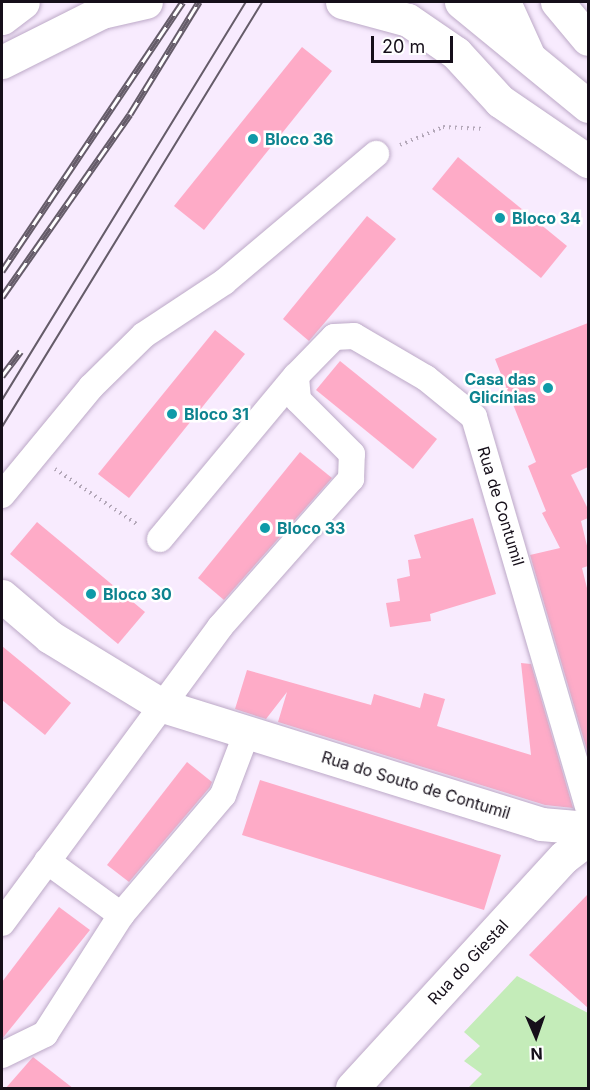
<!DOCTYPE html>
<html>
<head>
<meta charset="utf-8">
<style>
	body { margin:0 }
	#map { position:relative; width:590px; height:1090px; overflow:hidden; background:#f8ebfe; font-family:Inter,sans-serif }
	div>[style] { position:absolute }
	.green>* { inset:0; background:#c4ecb9 }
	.building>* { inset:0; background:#feabc7 }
	.path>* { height:4px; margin-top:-2px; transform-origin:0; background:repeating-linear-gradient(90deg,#b4a8b9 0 1.5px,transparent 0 6px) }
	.roads { filter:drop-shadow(0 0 2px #bca9c7) drop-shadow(0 0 2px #bca9c7) }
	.street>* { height:26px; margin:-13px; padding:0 13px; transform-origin:13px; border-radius:13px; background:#fff }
	.secondary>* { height:33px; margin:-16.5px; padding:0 16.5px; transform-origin:16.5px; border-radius:16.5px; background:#fff }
	.primary>* { height:33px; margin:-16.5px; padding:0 16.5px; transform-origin:16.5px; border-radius:16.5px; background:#fff }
	.highway>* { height:33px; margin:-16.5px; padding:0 16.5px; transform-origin:16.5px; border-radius:16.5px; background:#fff }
	.tram>* { height:1.5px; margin:-0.75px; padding:0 0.75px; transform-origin:0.75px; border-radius:0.75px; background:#655c69 }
	.rail>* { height:7px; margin-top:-3.5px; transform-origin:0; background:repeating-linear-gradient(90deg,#fff 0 14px,#655c69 0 28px); box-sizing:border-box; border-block:2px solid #655c69 }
	.dots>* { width:16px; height:16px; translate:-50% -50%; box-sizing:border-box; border:3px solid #fff; border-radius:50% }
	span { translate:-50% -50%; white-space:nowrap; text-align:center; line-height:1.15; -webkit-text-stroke:5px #fff; paint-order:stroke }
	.culture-label { font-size:16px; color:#0d838f; font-weight:700 }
	.left { translate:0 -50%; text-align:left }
	.right { translate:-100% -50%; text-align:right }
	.street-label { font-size:16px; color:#160f1a }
	.frame { position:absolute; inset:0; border:3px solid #160f1a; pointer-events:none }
	.north { position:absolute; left:506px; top:1006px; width:60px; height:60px; -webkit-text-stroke:4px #fff; paint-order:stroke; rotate:178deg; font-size:16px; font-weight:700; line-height:24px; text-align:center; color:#160f1a }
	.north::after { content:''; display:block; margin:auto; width:21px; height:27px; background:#160f1a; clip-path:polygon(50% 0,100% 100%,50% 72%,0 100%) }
	.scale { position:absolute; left:371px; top:36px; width:82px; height:27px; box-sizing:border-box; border:3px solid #160f1a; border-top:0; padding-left:8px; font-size:18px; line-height:21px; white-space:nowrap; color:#160f1a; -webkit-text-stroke:4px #fff; paint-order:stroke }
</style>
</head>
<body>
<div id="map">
	<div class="green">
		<div style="clip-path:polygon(517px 976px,588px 1013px,588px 1088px,468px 1088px,482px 1074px,464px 1061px,480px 1046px,464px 1032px)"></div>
	</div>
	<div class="building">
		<div style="clip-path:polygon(302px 47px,332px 71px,204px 230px,174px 206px)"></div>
		<div style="clip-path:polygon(458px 157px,567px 246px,541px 278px,432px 189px)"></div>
		<div style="clip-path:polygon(367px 216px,396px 239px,309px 341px,283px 319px)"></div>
		<div style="clip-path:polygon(588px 323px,588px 467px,571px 475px,588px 509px,588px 518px,581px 521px,588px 550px,588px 566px,582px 568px,588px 592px,588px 754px,530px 555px,560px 548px,542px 513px,546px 511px,528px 466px,536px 462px,495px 359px)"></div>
		<div style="clip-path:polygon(215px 330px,245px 354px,129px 498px,98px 474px)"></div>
		<div style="clip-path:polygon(340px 361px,437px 439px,413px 469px,316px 390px)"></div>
		<div style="clip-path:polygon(300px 452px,332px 478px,224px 600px,198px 578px)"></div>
		<div style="clip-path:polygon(473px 518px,496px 594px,430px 614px,431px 621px,390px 627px,386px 603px,400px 601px,397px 579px,410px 576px,408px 560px,421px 558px,414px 535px)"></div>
		<div style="clip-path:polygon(37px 522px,145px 612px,118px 644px,10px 554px)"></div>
		<div style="clip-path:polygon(2px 646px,71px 703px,45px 735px,2px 700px)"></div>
		<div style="clip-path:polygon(521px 663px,531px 664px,573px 808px,545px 805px,278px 722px,287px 692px,266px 719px,235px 709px,247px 670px,371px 705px,374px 694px,420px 708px,424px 693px,445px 699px,437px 726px,531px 755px)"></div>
		<div style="clip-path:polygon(187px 762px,212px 782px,210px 787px,129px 882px,107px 865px)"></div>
		<div style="clip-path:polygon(260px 780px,501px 855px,484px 910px,242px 835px)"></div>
		<div style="clip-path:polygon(588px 894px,588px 1008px,529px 955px)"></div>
		<div style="clip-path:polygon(59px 907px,90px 930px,2px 1039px,2px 982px)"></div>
		<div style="clip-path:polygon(33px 1057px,74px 1089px,5px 1089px)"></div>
	</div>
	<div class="path">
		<div style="left:400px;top:145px;width:47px;rotate:-22.7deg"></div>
		<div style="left:443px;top:127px;width:42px;rotate:2.7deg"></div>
		<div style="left:55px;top:469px;width:100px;rotate:34deg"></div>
	</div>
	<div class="roads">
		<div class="street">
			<div style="left:2px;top:495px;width:140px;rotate:-50.5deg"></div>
			<div style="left:91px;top:387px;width:74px;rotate:-44.5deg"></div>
			<div style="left:144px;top:335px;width:96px;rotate:-33.5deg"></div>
			<div style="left:224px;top:282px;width:199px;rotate:-40.1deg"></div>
			<div style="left:160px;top:539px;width:212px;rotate:-50.2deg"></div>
			<div style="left:47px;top:861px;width:92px;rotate:36.1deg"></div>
			<div style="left:2px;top:923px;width:368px;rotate:-53.6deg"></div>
			<div style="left:220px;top:627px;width:198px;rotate:-48.5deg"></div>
			<div style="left:351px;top:479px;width:25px;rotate:-88deg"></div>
			<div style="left:352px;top:454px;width:76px;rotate:-135deg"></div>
			<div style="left:298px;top:400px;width:24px;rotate:-95deg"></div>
			<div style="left:296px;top:376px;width:54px;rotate:-45.7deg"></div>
			<div style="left:334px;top:337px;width:20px;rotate:-3deg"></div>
			<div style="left:354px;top:336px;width:83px;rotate:30.3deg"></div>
			<div style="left:426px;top:378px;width:62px;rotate:39.1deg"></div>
			<div style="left:474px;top:417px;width:405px;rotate:73.7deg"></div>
			<div style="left:2px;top:1055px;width:48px;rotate:-26deg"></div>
			<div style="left:45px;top:1034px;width:141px;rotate:-57.4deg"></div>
			<div style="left:121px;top:915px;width:157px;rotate:-49.6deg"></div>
			<div style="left:223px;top:795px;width:67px;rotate:-69.1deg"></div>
		</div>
		<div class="secondary">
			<div style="left:2px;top:596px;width:63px;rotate:40.5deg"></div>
			<div style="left:50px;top:637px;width:132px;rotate:31.4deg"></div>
			<div style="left:163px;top:706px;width:396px;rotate:17.3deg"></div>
			<div style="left:541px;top:824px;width:47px;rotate:4.9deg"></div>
			<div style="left:352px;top:1088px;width:314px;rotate:-47.5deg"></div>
			<div style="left:564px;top:857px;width:30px;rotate:-37deg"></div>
		</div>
		<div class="primary">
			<div style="left:461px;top:2px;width:164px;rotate:39.3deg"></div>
			<div style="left:504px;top:2px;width:58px;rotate:65.6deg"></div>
			<div style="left:2px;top:18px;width:26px;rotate:-37deg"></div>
			<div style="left:2px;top:62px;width:112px;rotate:-26.6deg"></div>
			<div style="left:102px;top:12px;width:45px;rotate:-12.8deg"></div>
		</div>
		<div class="highway">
			<div style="left:342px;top:2px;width:68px;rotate:15.3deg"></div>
			<div style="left:408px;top:20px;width:58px;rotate:34.5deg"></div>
			<div style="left:456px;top:53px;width:65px;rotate:47.5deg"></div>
			<div style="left:500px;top:101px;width:107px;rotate:34.3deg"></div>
			<div style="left:557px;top:2px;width:48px;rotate:50deg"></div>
		</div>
	</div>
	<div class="tram">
		<div style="left:2px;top:400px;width:467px;rotate:-58.5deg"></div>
		<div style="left:2px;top:427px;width:498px;rotate:-58.5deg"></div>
	</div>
	<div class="rail">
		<div style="left:2px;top:271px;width:324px;rotate:-56.1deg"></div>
		<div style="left:2px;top:297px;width:223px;rotate:-55deg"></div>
		<div style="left:130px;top:114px;width:132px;rotate:-58.4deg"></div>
		<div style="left:2px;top:376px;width:31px;rotate:-53deg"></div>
	</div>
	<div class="dots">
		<div style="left:253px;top:139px;background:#0f9aa8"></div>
		<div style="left:500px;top:218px;background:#0f9aa8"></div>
		<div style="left:548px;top:388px;background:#0f9aa8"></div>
		<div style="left:172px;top:414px;background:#0f9aa8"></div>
		<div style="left:265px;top:528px;background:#0f9aa8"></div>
		<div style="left:91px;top:594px;background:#0f9aa8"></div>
	</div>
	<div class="culture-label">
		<span class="left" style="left:265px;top:139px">Bloco 36</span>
		<span class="left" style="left:512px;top:218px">Bloco 34</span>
		<span class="right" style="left:536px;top:388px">Casa das<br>Glicínias</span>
		<span class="left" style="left:184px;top:414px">Bloco 31</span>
		<span class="left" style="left:277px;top:528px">Bloco 33</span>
		<span class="left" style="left:103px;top:594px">Bloco 30</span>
	</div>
	<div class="street-label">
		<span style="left:501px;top:506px;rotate:73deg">Rua de Contumil</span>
		<span style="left:416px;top:785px;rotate:17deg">Rua do Souto de Contumil</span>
		<span style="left:468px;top:962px;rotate:-47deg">Rua do Giestal</span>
	</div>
	<div class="frame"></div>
	<div class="north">N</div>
	<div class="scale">20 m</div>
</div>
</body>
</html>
